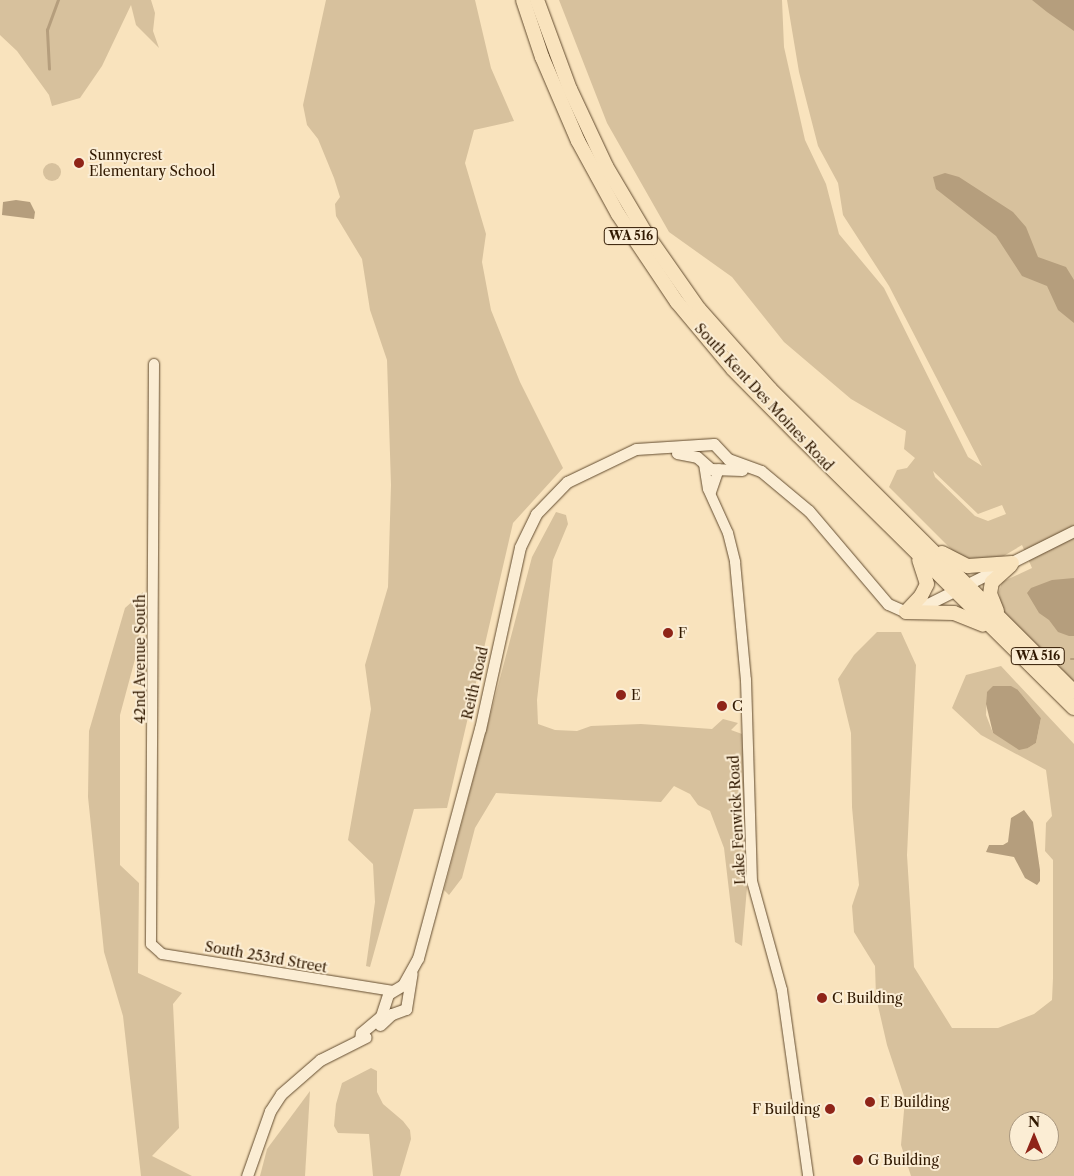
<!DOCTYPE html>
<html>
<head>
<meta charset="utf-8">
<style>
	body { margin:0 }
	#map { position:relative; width:1074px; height:1176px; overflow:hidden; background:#f9e3bd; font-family:"Libre Caslon Text",serif }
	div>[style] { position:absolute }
	.green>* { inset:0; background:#d7c19d }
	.round { border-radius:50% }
	.water>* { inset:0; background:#b59e7d }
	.stream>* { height:2.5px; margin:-1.25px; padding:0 1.25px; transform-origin:1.25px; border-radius:1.25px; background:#b59e7d }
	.roads { filter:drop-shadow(0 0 1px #634c2f) drop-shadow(0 0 1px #634c2f) }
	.tertiary>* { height:10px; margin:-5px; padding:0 5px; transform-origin:5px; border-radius:5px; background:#fbedd4 }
	.secondary>* { height:11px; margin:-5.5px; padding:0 5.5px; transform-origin:5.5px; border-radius:5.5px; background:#fbedd4 }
	.trunk>* { height:14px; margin:-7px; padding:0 7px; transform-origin:7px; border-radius:7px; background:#f9e3bd }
	.dots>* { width:14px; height:14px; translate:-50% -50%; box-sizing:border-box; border:2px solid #fbedd4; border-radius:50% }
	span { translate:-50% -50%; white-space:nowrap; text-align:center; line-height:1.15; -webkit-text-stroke:4px #fbedd4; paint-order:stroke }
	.shield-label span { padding:1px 4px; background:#fbedd4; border:1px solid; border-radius:4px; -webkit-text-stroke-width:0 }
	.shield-label { font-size:12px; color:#311900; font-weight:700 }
	.poi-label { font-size:14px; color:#311900 }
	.left { translate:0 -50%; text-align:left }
	.right { translate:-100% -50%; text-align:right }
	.street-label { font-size:14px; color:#311900 }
	.north { position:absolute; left:1009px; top:1111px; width:50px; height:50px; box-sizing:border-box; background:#fbedd4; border:1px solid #aa987f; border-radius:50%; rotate:0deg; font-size:14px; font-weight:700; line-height:20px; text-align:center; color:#311900 }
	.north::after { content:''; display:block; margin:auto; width:18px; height:22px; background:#8f2418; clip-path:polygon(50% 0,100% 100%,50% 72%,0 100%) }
</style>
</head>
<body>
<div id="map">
	<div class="green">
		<div style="clip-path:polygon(0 0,151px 0,155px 13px,153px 31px,159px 48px,136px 25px,131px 5px,102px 66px,80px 98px,52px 106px,49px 95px,17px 51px,0 35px)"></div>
		<div style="clip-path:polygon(326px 0,475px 0,491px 68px,514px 121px,474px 130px,465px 163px,486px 234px,482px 262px,491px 310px,520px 382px,563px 468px,513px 523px,447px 808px,414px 809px,370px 967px,366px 966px,375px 902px,373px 864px,348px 840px,371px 709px,365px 665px,388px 587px,391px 485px,387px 360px,370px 310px,362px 259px,336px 216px,335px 204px,340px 197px,334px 178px,318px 139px,307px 125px,303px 105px)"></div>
		<div style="clip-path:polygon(evenodd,559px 0,782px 0,784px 47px,805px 140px,826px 184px,839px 234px,884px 288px,968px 457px,982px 466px,889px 286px,843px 215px,838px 183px,818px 146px,799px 72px,787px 0,1074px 0,1074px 692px,1003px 620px,999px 592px,1002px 582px,1032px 568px,1022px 545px,1002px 557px,979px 562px,957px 555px,889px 487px,897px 470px,907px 468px,915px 458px,904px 449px,906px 431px,851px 399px,784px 342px,732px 277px,669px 232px,607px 123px,559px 0,933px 471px,978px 514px,1002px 505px,1006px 514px,988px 521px,975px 516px,935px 477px,933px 471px)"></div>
		<div class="round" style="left:43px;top:163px;width:18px;height:18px"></div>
		<div style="clip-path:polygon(556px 512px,566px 515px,568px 524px,553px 560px,537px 700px,538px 724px,555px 730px,577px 731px,591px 726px,641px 724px,712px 729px,723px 719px,738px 723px,731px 730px,742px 734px,748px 876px,742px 946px,735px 942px,724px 848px,710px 811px,698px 805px,690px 794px,674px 786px,661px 802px,496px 793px,475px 828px,462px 878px,449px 895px,444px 890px,532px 557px)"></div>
		<div style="clip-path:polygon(143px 592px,138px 648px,120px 715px,120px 865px,139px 883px,138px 973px,182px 993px,173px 1004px,179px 1128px,152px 1156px,192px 1176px,141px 1176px,123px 1016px,104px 952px,88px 797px,89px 731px,125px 608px)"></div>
		<div style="clip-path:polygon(evenodd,877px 632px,901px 632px,916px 665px,907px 855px,914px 967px,952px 1028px,998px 1028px,1034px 1014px,1052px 1000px,1053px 978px,1053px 860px,1045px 851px,1046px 823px,1052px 816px,1046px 770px,981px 735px,952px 708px,966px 675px,1001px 666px,1074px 744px,1074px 1176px,911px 1176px,901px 1145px,905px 1099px,887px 1045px,876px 997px,875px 966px,854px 932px,852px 906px,859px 885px,852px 807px,851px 733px,838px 679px,854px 655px,877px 632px,1018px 690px,1041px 718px,1036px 743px,1028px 748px,993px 733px,986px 715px,987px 692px,1018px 690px,877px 632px,1019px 1121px,1049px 1121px,1049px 1151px,1019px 1151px,1019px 1121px)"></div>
		<div style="clip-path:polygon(371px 1068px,377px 1071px,377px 1092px,383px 1104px,403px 1121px,410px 1130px,411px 1139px,400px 1176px,373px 1176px,369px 1134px,338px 1133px,334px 1126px,336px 1104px,342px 1083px)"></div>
		<div style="clip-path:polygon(310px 1091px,305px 1176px,260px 1176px,267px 1149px)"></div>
	</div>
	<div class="water">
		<div style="clip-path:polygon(1032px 0,1074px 0,1074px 31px,1047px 12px)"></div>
		<div style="clip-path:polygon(945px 173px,959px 177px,1013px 212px,1026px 227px,1038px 257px,1066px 267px,1074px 280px,1074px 323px,1058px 310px,1047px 286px,1022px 276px,996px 236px,936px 189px,933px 177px)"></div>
		<div style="clip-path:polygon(16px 200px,30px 202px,35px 212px,34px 219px,2px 215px,3px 202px)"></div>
		<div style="clip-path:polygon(1074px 578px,1074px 636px,1069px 636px,1058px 632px,1049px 620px,1039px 613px,1027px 593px,1031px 588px,1052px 580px)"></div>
		<div style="clip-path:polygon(993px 686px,1011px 686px,1018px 690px,1041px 718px,1036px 743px,1028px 748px,1019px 750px,993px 733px,986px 704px,987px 692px)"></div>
		<div style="clip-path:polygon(1024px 810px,1033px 822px,1040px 870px,1040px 881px,1037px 885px,1025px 878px,1014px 857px,986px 852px,989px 845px,1003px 845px,1008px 842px,1011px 818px)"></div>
	</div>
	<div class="stream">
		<div style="left:49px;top:69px;width:39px;rotate:-93deg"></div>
		<div style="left:47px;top:30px;width:32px;rotate:-70deg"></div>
		<div style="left:1071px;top:659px;width:3px"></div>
	</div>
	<div class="roads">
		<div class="tertiary">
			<div style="left:154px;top:364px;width:580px;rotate:90.3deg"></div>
			<div style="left:151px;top:944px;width:15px;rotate:42deg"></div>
			<div style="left:162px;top:954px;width:234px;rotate:9.1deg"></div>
			<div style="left:704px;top:464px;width:25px;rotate:81deg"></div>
			<div style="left:708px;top:489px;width:48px;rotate:65.6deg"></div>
			<div style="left:728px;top:533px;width:30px;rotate:76deg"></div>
			<div style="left:735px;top:562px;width:119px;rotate:84.7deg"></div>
			<div style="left:746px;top:680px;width:201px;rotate:88.3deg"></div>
			<div style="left:752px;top:881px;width:113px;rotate:74.6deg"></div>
			<div style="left:782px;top:990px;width:188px;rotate:82deg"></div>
			<div style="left:711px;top:492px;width:24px;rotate:-71deg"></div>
		</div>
		<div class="secondary">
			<div style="left:677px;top:453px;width:20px;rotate:11deg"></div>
			<div style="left:697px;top:457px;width:18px;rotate:41deg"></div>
			<div style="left:711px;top:469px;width:31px;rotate:2deg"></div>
			<div style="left:380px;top:1025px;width:16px;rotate:-43deg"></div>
			<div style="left:392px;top:1014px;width:15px;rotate:-20deg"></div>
			<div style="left:406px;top:1009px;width:36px;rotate:-81deg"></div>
			<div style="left:360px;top:1039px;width:6px;rotate:-81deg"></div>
			<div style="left:361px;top:1033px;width:26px;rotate:-40deg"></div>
			<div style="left:381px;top:1016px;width:23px;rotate:-72deg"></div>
			<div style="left:388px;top:994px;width:17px;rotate:-31deg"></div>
			<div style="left:403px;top:985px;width:31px;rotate:-61deg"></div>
			<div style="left:418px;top:958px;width:237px;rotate:-74.9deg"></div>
			<div style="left:480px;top:729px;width:186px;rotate:-77.6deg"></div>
			<div style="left:520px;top:547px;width:37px;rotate:-64deg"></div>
			<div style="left:536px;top:514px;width:45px;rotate:-45.9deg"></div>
			<div style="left:567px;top:482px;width:76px;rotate:-25.6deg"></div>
			<div style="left:636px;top:449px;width:78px;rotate:-3.7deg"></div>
			<div style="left:714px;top:444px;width:21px;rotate:47deg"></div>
			<div style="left:728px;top:459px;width:35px;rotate:20deg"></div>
			<div style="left:761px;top:471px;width:62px;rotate:39.8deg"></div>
			<div style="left:809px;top:511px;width:122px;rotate:49.7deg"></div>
			<div style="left:888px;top:604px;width:20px;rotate:24deg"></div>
			<div style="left:906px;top:612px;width:21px;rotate:-19deg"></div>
			<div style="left:926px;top:605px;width:165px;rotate:-26.6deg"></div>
			<div style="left:247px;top:1176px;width:69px;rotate:-70.5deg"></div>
			<div style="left:270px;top:1111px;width:20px;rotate:-57deg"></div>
			<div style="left:281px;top:1094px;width:52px;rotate:-41.1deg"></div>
			<div style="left:320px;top:1060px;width:51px;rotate:-26.6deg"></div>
		</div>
		<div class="trunk">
			<div style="left:523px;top:0;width:60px;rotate:71.6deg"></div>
			<div style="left:542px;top:57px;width:91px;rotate:66.8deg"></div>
			<div style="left:578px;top:141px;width:83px;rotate:61.3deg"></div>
			<div style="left:618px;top:214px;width:106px;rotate:56.2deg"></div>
			<div style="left:677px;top:302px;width:87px;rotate:50.1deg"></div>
			<div style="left:733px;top:369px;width:93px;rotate:45.4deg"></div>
			<div style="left:798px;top:435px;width:388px;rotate:44.7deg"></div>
			<div style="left:537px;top:0;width:95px;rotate:69.7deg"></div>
			<div style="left:570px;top:89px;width:85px;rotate:64.9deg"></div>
			<div style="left:606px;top:166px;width:77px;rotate:59.4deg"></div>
			<div style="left:645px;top:232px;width:94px;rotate:55deg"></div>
			<div style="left:699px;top:309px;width:107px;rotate:48.4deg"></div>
			<div style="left:770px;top:389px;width:429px;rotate:44.9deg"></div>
			<div style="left:942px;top:553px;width:29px;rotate:27deg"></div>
			<div style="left:968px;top:566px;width:44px;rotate:-3.9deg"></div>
			<div style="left:997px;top:611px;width:18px;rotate:-112deg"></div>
			<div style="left:990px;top:594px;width:12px;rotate:-81deg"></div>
			<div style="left:992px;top:582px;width:25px;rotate:-42deg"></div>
			<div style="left:906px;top:612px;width:48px;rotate:1.2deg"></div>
			<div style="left:954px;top:613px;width:31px;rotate:22deg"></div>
			<div style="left:906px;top:612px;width:22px;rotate:-47deg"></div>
			<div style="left:921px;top:596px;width:13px;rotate:-63deg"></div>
			<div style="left:927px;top:584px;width:25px;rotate:-108deg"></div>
		</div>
	</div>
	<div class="dots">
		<div style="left:79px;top:163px;background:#8f2418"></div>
		<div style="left:668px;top:633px;background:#8f2418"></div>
		<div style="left:621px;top:695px;background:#8f2418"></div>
		<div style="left:722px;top:706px;background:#8f2418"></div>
		<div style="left:822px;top:998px;background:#8f2418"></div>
		<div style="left:870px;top:1102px;background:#8f2418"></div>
		<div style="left:830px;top:1109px;background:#8f2418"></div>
		<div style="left:858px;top:1160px;background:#8f2418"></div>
	</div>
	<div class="shield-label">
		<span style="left:631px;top:236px">WA 516</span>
		<span style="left:1038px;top:656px">WA 516</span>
	</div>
	<div class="poi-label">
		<span class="left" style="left:89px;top:163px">Sunnycrest<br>Elementary School</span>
		<span class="left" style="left:678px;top:633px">F</span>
		<span class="left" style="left:631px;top:695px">E</span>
		<span class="left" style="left:732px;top:706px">C</span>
		<span class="left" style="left:832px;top:998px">C Building</span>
		<span class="left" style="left:880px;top:1102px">E Building</span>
		<span class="right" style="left:820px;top:1109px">F Building</span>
		<span class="left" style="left:868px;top:1160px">G Building</span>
	</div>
	<div class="street-label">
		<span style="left:764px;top:397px;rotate:47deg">South Kent Des Moines Road</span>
		<span style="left:140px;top:659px;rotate:-90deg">42nd Avenue South</span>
		<span style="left:475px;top:683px;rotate:-77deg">Reith Road</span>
		<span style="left:737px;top:820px;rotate:-93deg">Lake Fenwick Road</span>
		<span style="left:266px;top:957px;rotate:10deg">South 253rd Street</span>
	</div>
	<div class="north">N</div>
</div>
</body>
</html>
